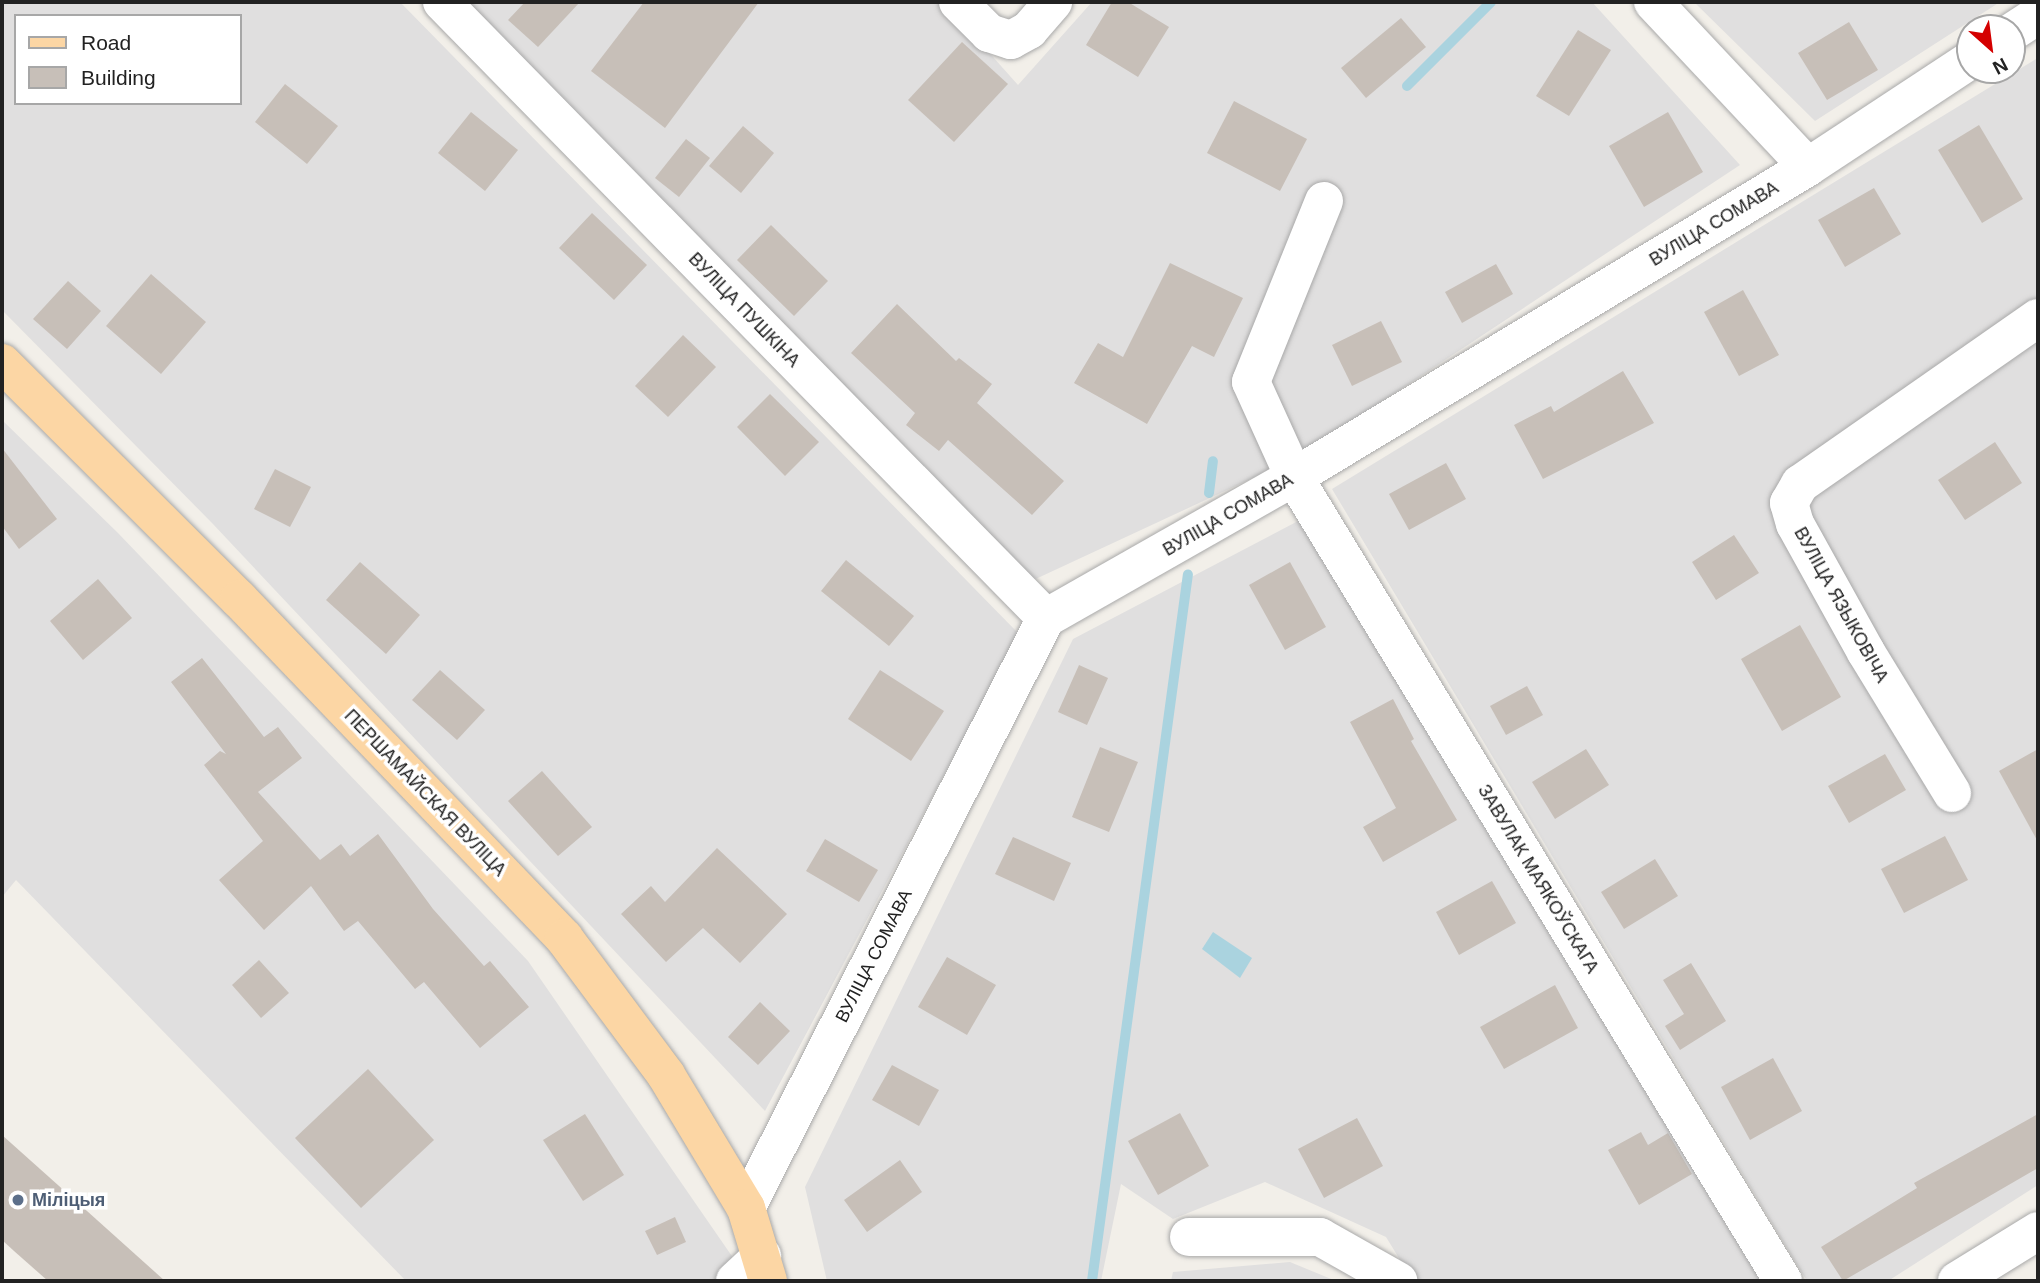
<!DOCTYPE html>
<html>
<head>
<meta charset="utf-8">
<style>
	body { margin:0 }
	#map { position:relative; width:2040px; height:1283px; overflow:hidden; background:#f2efe9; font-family:Arial,sans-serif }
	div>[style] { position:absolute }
	.residential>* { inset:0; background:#e0dfdf }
	.water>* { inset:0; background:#aad3df }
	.stream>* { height:10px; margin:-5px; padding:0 5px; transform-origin:5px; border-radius:5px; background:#aad3df }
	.building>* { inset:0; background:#c7bfb8 }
	.roads { filter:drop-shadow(0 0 2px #a9a9a9) drop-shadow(0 0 2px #a9a9a9) }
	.minor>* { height:38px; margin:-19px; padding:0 19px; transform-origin:19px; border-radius:19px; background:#fff }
	.major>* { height:38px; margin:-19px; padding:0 19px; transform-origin:19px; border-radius:19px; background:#fcd6a4 }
	.dots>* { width:19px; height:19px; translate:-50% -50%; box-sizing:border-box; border:4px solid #fff; border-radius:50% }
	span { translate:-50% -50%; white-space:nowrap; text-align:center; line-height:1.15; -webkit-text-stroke:7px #fff; paint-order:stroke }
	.street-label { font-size:18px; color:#222 }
	.service-label { font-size:18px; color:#4e5e75; font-weight:700 }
	.left { translate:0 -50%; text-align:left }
	.frame { position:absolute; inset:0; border:4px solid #222; pointer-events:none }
	.legend { position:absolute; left:14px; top:14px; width:228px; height:91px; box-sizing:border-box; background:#fff; border:2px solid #a7a7a7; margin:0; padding:9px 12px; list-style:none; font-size:21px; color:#222 }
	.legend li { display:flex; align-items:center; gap:14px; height:35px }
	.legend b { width:35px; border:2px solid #a7a7a7 }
	.north { position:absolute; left:1956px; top:14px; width:70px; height:70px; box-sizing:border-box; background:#fff; border:2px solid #a7a7a7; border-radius:50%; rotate:152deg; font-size:19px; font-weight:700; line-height:28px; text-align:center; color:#222 }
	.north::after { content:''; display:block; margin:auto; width:24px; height:32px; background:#d40000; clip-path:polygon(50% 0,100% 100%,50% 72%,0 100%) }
</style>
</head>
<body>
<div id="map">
	<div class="residential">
		<div style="clip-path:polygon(evenodd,2px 2px,400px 2px,1019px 634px,765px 1111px,212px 523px,2px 310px,2px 2px,16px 16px,240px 16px,240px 103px,16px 103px,16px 16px)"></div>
		<div style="clip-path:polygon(460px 2px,944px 2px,1018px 85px,1092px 2px,1592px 2px,1740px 165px,1298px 457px,1027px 583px)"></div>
		<div style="clip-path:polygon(1694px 2px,2000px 2px,1815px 121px)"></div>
		<div style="clip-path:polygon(2036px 59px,2038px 1185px,1888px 1281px,1807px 1281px,1332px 489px)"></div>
		<div style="clip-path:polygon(2px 420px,118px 533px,528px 961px,736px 1262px,716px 1281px,406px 1281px,16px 880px,2px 897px)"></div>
		<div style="clip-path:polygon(1300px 520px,1767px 1281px,1413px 1281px,1386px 1237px,1265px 1182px,1173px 1219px,1121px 1184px,1101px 1281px,827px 1281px,805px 1187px,1073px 639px)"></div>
		<div style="clip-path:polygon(1290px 1262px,1336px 1281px,1171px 1281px,1173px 1272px)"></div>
	</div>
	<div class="water">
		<div style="clip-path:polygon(1213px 932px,1252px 958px,1240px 978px,1202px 949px)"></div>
	</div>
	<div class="stream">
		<div style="left:1407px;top:86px;width:119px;rotate:-45deg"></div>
		<div style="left:1209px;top:493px;width:32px;rotate:-83deg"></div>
		<div style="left:1092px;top:1281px;width:713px;rotate:-82.27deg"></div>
	</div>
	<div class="building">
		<div style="clip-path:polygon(525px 2px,580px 2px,538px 47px,508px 20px)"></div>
		<div style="clip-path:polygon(644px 2px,759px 2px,665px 128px,591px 71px)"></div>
		<div style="clip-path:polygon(1112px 2px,1128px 2px,1169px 27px,1138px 77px,1086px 45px)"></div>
		<div style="clip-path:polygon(1401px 18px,1426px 47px,1366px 98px,1341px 68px)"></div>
		<div style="clip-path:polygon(1849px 22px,1878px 70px,1827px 100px,1798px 53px)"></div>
		<div style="clip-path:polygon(1578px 30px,1611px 50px,1569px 116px,1536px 96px)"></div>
		<div style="clip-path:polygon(962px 42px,1008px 84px,954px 142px,908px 100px)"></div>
		<div style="clip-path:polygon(285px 84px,338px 126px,307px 164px,255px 122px)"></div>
		<div style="clip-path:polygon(1234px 101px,1307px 139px,1280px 191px,1207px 153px)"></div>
		<div style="clip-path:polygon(471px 112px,518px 150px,485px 191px,438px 153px)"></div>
		<div style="clip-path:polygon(1668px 112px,1703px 172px,1644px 207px,1609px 146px)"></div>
		<div style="clip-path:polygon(1979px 125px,2023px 199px,1982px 223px,1938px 150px)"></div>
		<div style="clip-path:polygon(743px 126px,774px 153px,741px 193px,709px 166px)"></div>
		<div style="clip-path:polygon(686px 139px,710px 158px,679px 197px,655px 178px)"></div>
		<div style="clip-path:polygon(1874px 188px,1901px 234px,1845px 267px,1818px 220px)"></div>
		<div style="clip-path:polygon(592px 213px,647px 265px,614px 300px,559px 248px)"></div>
		<div style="clip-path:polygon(771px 225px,828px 281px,794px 316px,737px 260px)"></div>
		<div style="clip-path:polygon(1170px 263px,1243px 298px,1214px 357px,1192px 346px,1147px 424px,1074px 383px,1098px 343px,1123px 357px)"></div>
		<div style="clip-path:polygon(1496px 264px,1513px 294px,1462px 323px,1445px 292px)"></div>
		<div style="clip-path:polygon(151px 274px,206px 322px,161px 374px,106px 326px)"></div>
		<div style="clip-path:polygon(68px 281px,101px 311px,67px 349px,33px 319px)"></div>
		<div style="clip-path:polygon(1743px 290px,1779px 355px,1739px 376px,1704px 312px)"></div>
		<div style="clip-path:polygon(897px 304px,956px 361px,959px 358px,992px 384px,977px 403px,1064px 481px,1032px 515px,948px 440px,939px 451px,906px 425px,915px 413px,851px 353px)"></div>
		<div style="clip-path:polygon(1381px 321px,1402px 362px,1352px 386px,1332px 345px)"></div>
		<div style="clip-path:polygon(683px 335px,716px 367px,668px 417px,635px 386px)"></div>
		<div style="clip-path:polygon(1623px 371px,1654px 423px,1543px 479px,1514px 425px,1551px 406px,1554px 412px)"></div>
		<div style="clip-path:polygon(770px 394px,819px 442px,785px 476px,737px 427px)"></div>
		<div style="clip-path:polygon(1995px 442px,2022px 483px,1965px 520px,1938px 480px)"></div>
		<div style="clip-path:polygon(2px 448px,57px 519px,19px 549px,2px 526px)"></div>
		<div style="clip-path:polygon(1446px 463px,1466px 499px,1409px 530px,1389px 494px)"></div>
		<div style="clip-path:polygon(275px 469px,311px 487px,290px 527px,254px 509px)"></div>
		<div style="clip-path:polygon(1734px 535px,1759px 573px,1716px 600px,1692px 562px)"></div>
		<div style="clip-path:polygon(846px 560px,914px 616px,889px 646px,821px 591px)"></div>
		<div style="clip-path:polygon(360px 562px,420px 615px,386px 654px,326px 600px)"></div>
		<div style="clip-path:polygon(1290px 562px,1326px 627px,1285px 650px,1249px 585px)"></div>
		<div style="clip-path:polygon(98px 579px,132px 618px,83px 660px,50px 621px)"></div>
		<div style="clip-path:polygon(1800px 625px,1841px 697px,1782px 731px,1741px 659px)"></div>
		<div style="clip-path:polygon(202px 658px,264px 737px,278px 727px,302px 758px,258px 792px,320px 860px,341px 844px,350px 856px,378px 834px,433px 909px,484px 966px,490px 961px,529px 1007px,480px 1048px,424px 982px,415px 989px,358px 921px,344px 931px,311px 886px,264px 930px,219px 880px,263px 841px,204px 765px,220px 751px,226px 754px,171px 682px)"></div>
		<div style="clip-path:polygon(1079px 665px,1108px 678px,1087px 725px,1058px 712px)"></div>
		<div style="clip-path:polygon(440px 670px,485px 710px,457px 740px,412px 700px)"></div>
		<div style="clip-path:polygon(880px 670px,944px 711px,911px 761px,848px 719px)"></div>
		<div style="clip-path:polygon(1527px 686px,1543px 715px,1506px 735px,1490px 706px)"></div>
		<div style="clip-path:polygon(1393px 699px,1414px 739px,1411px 741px,1457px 820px,1383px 862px,1363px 827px,1396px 808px,1350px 722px)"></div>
		<div style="clip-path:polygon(1100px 747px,1138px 762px,1109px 832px,1072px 817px)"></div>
		<div style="clip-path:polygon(1586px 749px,1609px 785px,1555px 819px,1532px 782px)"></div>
		<div style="clip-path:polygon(2038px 749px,2038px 842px,1999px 771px)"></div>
		<div style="clip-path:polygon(1885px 754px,1906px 790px,1849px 823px,1828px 786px)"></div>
		<div style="clip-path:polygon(542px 771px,592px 827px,558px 856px,508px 801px)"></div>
		<div style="clip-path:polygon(1945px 836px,1968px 880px,1904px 913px,1881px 869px)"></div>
		<div style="clip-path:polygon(1013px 837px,1071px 863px,1054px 901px,995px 874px)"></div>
		<div style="clip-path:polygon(825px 839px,878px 870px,859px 902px,806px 871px)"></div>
		<div style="clip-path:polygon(717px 848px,787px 914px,740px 963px,703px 928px,666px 962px,621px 914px,651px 886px,665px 902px)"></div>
		<div style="clip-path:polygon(1655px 859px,1678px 896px,1624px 929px,1601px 892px)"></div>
		<div style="clip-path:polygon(1492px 881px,1516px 923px,1459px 955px,1436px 912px)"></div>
		<div style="clip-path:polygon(947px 957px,996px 985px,967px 1035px,918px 1007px)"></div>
		<div style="clip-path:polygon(259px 960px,289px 993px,261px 1018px,232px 985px)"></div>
		<div style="clip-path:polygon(1691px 963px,1726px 1021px,1680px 1050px,1665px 1026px,1684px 1014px,1663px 980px)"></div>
		<div style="clip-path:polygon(1555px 985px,1578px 1028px,1504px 1069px,1480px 1027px)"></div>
		<div style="clip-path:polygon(760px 1002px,790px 1031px,758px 1065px,728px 1037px)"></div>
		<div style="clip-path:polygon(1773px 1058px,1802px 1111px,1750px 1140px,1721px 1087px)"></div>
		<div style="clip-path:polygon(892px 1065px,939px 1090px,919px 1126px,872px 1100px)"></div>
		<div style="clip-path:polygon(368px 1069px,434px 1140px,361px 1208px,295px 1138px)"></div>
		<div style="clip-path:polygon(1180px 1113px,1209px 1166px,1158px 1195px,1128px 1141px)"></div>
		<div style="clip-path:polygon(585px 1114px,624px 1175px,583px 1201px,543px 1140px)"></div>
		<div style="clip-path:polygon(2038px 1114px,2038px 1168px,1843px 1281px,1821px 1247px,1917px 1188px,1914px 1183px)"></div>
		<div style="clip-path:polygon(1357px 1118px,1383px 1166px,1324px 1198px,1298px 1149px)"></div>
		<div style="clip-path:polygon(1641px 1132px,1648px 1145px,1668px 1133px,1692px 1174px,1639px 1205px,1608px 1150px)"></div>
		<div style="clip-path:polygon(2px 1135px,87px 1211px,165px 1281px,48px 1281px,14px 1251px,2px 1240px)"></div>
		<div style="clip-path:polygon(900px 1160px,922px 1192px,867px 1232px,844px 1200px)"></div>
		<div style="clip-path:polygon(675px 1217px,686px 1242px,657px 1255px,645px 1231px)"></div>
	</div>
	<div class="roads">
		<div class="minor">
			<div style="left:442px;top:2px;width:863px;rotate:45.56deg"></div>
			<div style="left:958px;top:2px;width:44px;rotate:45deg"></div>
			<div style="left:989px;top:33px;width:23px;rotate:18deg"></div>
			<div style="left:1011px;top:40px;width:21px;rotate:-29deg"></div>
			<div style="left:1029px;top:30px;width:37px;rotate:-49deg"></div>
			<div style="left:1653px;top:2px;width:226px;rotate:46.8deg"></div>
			<div style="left:2012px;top:32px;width:31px;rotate:-33deg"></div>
			<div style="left:1324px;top:201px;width:195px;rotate:112deg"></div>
			<div style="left:1251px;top:382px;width:104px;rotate:65.6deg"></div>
			<div style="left:1294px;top:477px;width:941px;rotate:58.69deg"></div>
			<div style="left:1952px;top:793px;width:165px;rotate:-121.4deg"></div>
			<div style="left:1866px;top:652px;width:146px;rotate:-119deg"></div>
			<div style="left:1795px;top:524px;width:22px;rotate:-106deg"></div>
			<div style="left:1789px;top:503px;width:22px;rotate:-60deg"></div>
			<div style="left:1800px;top:484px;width:290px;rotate:-34.9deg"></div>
			<div style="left:746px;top:1208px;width:662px;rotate:-63.05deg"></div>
			<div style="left:1046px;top:618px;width:285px;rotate:-29.6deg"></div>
			<div style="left:1294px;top:477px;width:600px;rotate:-31.09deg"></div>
			<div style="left:1808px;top:167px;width:194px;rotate:-33.4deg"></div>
			<div style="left:1189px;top:1237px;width:131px"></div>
			<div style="left:1320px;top:1237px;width:90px;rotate:29.4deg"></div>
			<div style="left:735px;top:1281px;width:37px;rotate:-43deg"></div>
			<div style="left:1957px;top:1281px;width:95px;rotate:-31.7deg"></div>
		</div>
		<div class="major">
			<div style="left:2px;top:363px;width:334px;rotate:44.9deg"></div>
			<div style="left:239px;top:599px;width:470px;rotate:46.2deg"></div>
			<div style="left:564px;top:938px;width:171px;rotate:53.3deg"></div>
			<div style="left:666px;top:1075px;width:155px;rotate:59deg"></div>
			<div style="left:746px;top:1208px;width:76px;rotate:73.2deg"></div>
		</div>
	</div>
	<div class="dots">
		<div style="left:18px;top:1200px;background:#5c6f8a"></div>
	</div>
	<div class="street-label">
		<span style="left:1714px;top:224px;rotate:-31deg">ВУЛІЦА СОМАВА</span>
		<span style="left:744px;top:310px;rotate:46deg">ВУЛІЦА ПУШКІНА</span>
		<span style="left:1228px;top:515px;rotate:-30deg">ВУЛІЦА СОМАВА</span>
		<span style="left:1841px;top:605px;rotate:61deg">ВУЛІЦА ЯЗЫКОВІЧА</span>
		<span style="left:425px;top:793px;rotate:46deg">ПЕРШАМАЙСКАЯ ВУЛІЦА</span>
		<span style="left:1538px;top:879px;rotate:59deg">ЗАВУЛАК МАЯКОЎСКАГА</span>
		<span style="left:874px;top:956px;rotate:-63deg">ВУЛІЦА СОМАВА</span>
	</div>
	<div class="service-label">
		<span class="left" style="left:32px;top:1200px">Міліцыя</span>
	</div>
	<div class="frame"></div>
	<ul class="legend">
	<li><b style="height:9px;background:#fcd6a4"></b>Road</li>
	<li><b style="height:19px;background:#c7bfb8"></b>Building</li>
	</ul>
	<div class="north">N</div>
</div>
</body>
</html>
